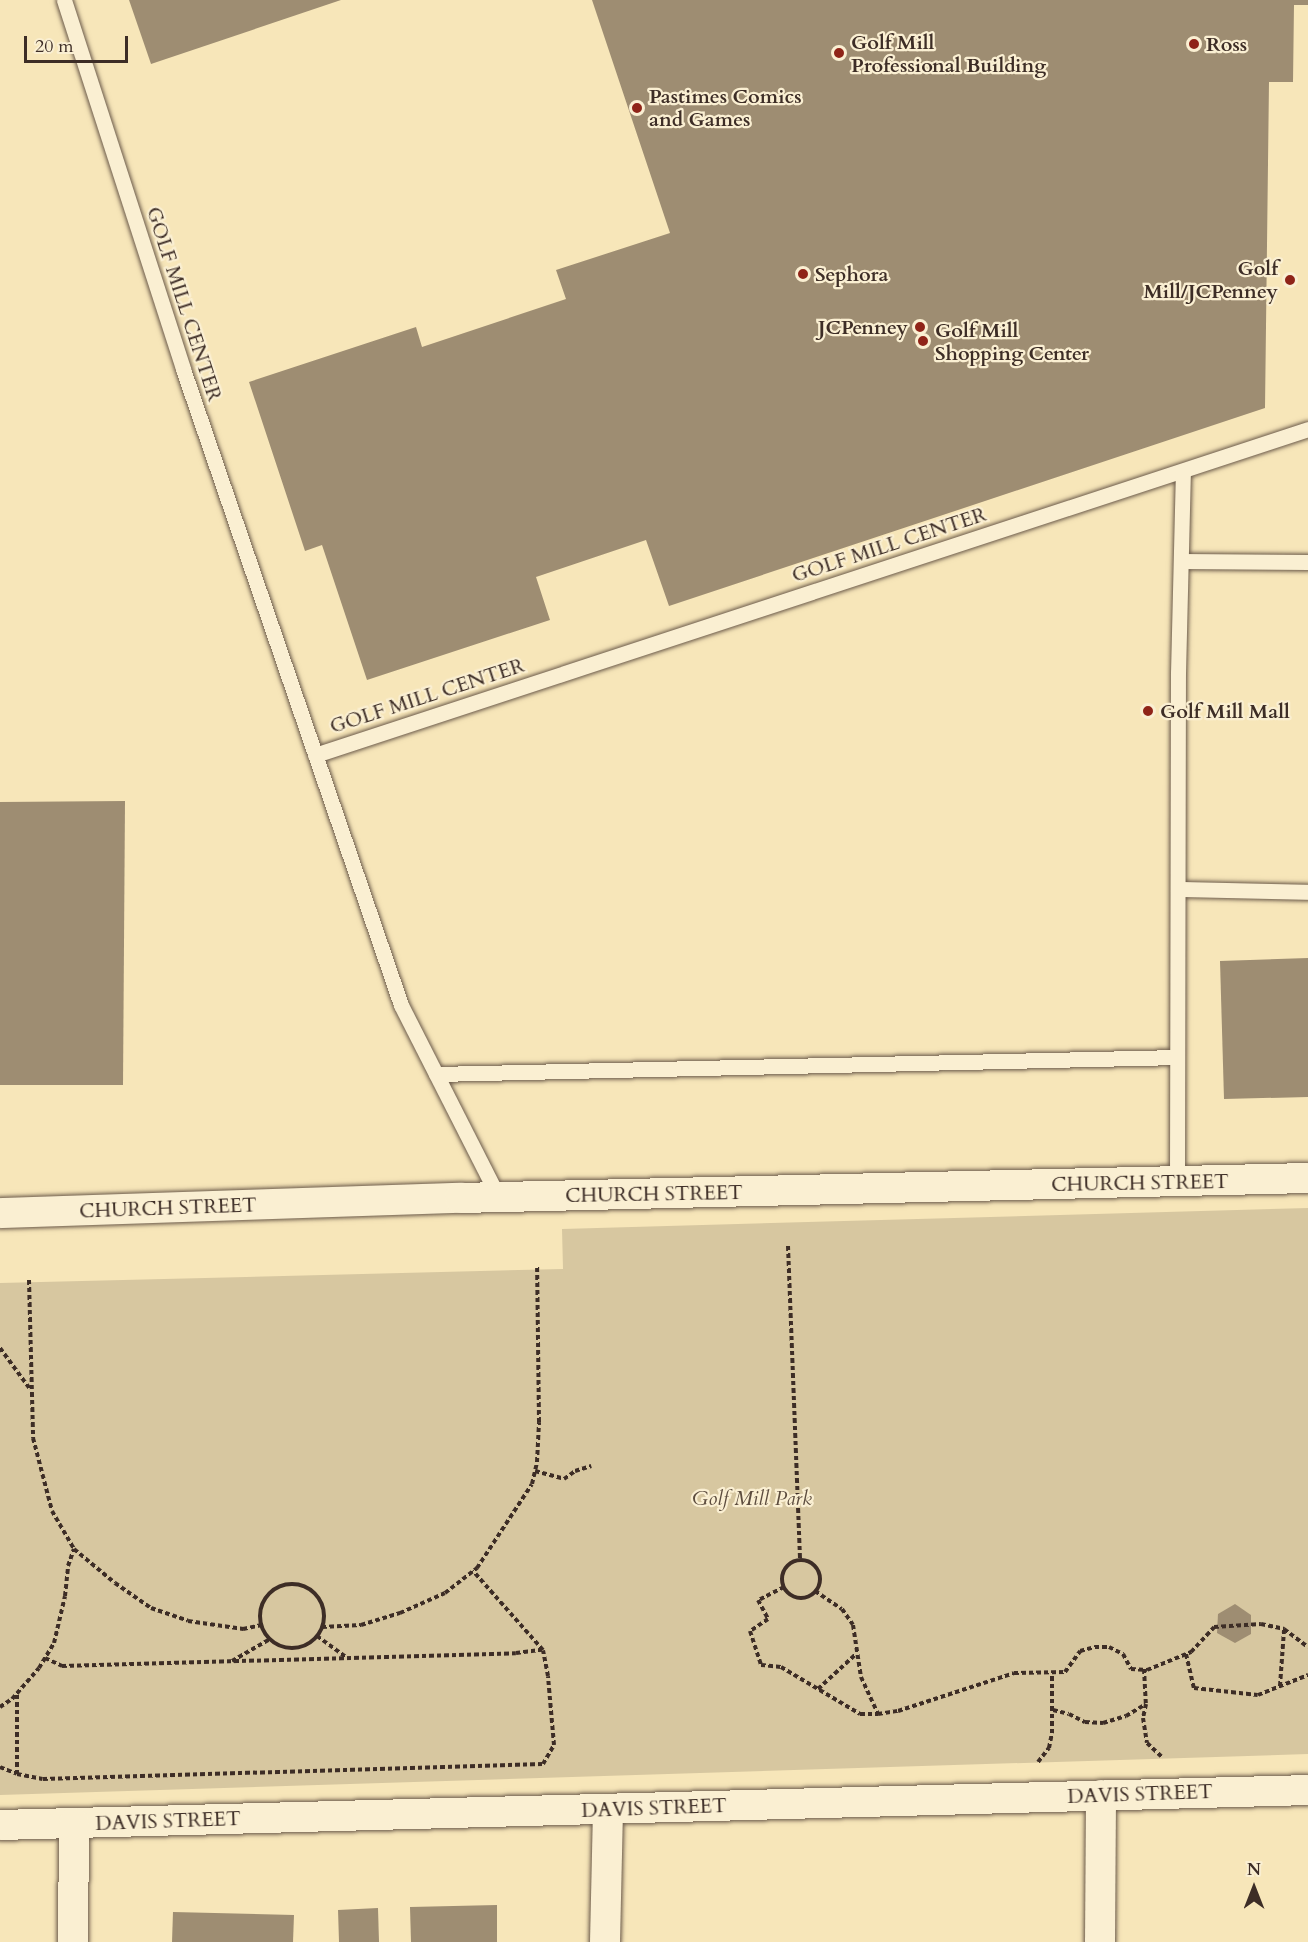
<!DOCTYPE html>
<html>
<head>
<meta charset="utf-8">
<style>
	body { margin:0 }
	#map { position:relative; width:1308px; height:1942px; overflow:hidden; background:#f7e6b9; font-family:Cardo,serif }
	div>[style] { position:absolute }
	.green>* { inset:0; background:#d7c7a0 }
	.building>* { inset:0; background:#9e8d72 }
	.path>* { height:4px; margin-top:-2px; transform-origin:0; background:repeating-linear-gradient(90deg,#3d2d26 0 4.5px,transparent 0 7.5px) }
	.path>.ring { margin:-2px; padding:0; box-sizing:content-box; background:none; border:4px solid #3d2d26; border-radius:50% }
	.roads { filter:drop-shadow(0 0 2px #6c5b4b) drop-shadow(0 0 2px #6c5b4b) }
	.service>* { height:15px; margin:-7.5px; padding:0 7.5px; transform-origin:7.5px; border-radius:7.5px; background:#faefd2 }
	.minor>* { height:30px; margin:-15px; padding:0 15px; transform-origin:15px; border-radius:15px; background:#faefd2 }
	.dots>* { width:16px; height:16px; translate:-50% -50%; box-sizing:border-box; border:3px solid #faefd2; border-radius:50% }
	span { translate:-50% -50%; white-space:nowrap; text-align:center; line-height:1.15; -webkit-text-stroke:4.5px #faefd2; paint-order:stroke }
	.poi-label { font-size:20px; color:#3d2d26; font-weight:700 }
	.left { translate:0 -50%; text-align:left }
	.right { translate:-100% -50%; text-align:right }
	.street-label { font-size:20px; color:#3d2d26 }
	.park-label { font-size:20px; color:#5c4c3e; font-style:italic }
	.north { position:absolute; left:1224px; top:1858px; width:60px; height:60px; -webkit-text-stroke:4px #faefd2; paint-order:stroke; rotate:0deg; font-size:16px; font-weight:700; line-height:24px; text-align:center; color:#3d2d26 }
	.north::after { content:''; display:block; margin:auto; width:21px; height:27px; background:#3d2d26; clip-path:polygon(50% 0,100% 100%,50% 72%,0 100%) }
	.scale { position:absolute; left:24px; top:36px; width:104px; height:27px; box-sizing:border-box; border:3px solid #3d2d26; border-top:0; padding-left:8px; font-size:18px; line-height:21px; white-space:nowrap; color:#3d2d26; -webkit-text-stroke:4px #faefd2; paint-order:stroke }
</style>
</head>
<body>
<div id="map">
	<div class="green">
		<div style="clip-path:polygon(1308px 1208px,1308px 1754px,0 1795px,0 1283px,563px 1269px,562px 1229px)"></div>
	</div>
	<div class="building">
		<div style="clip-path:polygon(129px 0,341px 0,151px 64px)"></div>
		<div style="clip-path:polygon(592px 0,1308px 0,1308px 5px,1294px 5px,1293px 82px,1269px 82px,1265px 408px,669px 606px,646px 540px,536px 577px,550px 620px,367px 680px,322px 545px,305px 551px,249px 382px,416px 327px,422px 347px,566px 299px,556px 270px,670px 233px)"></div>
		<div style="clip-path:polygon(125px 801px,123px 1085px,0 1085px,0 802px)"></div>
		<div style="clip-path:polygon(1308px 958px,1308px 1097px,1224px 1099px,1220px 961px)"></div>
		<div style="clip-path:polygon(1235px 1604px,1251px 1615px,1251px 1634px,1235px 1643px,1217px 1633px,1218px 1614px)"></div>
		<div style="clip-path:polygon(497px 1905px,497px 1942px,411px 1942px,410px 1907px)"></div>
		<div style="clip-path:polygon(378px 1908px,379px 1942px,339px 1942px,338px 1910px)"></div>
		<div style="clip-path:polygon(173px 1912px,294px 1915px,293px 1942px,172px 1942px)"></div>
	</div>
	<div class="path">
		<div style="left:788px;top:1246px;width:314px;rotate:87.8deg"></div>
		<div style="left:29px;top:1280px;width:158px;rotate:88.5deg"></div>
		<div style="left:33px;top:1438px;width:75px;rotate:75.4deg"></div>
		<div style="left:52px;top:1511px;width:44px;rotate:59.9deg"></div>
		<div style="left:74px;top:1549px;width:53px;rotate:39.7deg"></div>
		<div style="left:115px;top:1583px;width:44px;rotate:34.8deg"></div>
		<div style="left:151px;top:1608px;width:39px;rotate:19deg"></div>
		<div style="left:188px;top:1621px;width:56px;rotate:8.3deg"></div>
		<div style="left:243px;top:1629px;width:19px;rotate:-12deg"></div>
		<div style="left:0;top:1348px;width:51px;rotate:53.8deg"></div>
		<div style="left:535px;top:1471px;width:30px;rotate:15deg"></div>
		<div style="left:564px;top:1479px;width:14px;rotate:-36deg"></div>
		<div style="left:575px;top:1471px;width:17px;rotate:-17deg"></div>
		<div class="ring" style="left:782px;top:1560px;width:34px;height:34px"></div>
		<div class="ring" style="left:260px;top:1584px;width:60px;height:60px"></div>
		<div style="left:784px;top:1587px;width:29px;rotate:153deg"></div>
		<div style="left:758px;top:1600px;width:21px;rotate:62deg"></div>
		<div style="left:768px;top:1619px;width:22px;rotate:146deg"></div>
		<div style="left:750px;top:1631px;width:36px;rotate:72deg"></div>
		<div style="left:761px;top:1665px;width:20px;rotate:6deg"></div>
		<div style="left:781px;top:1667px;width:92px;rotate:30.7deg"></div>
		<div style="left:860px;top:1714px;width:18px"></div>
		<div style="left:815px;top:1591px;width:32px;rotate:34deg"></div>
		<div style="left:842px;top:1609px;width:19px;rotate:55deg"></div>
		<div style="left:853px;top:1625px;width:53px;rotate:81.3deg"></div>
		<div style="left:861px;top:1677px;width:41px;rotate:65.3deg"></div>
		<div style="left:878px;top:1714px;width:20px;rotate:-9deg"></div>
		<div style="left:898px;top:1711px;width:122px;rotate:-18.1deg"></div>
		<div style="left:1014px;top:1673px;width:51px;rotate:-1.1deg"></div>
		<div style="left:1065px;top:1672px;width:26px;rotate:-54deg"></div>
		<div style="left:1080px;top:1651px;width:16px;rotate:-15deg"></div>
		<div style="left:1095px;top:1647px;width:14px"></div>
		<div style="left:1109px;top:1647px;width:16px;rotate:27deg"></div>
		<div style="left:1123px;top:1654px;width:17px;rotate:62deg"></div>
		<div style="left:1131px;top:1669px;width:16px;rotate:4deg"></div>
		<div style="left:1147px;top:1670px;width:48px;rotate:-22.2deg"></div>
		<div style="left:1191px;top:1652px;width:34px;rotate:-47deg"></div>
		<div style="left:1214px;top:1627px;width:47px;rotate:-3.7deg"></div>
		<div style="left:1261px;top:1624px;width:24px;rotate:12deg"></div>
		<div style="left:1284px;top:1629px;width:30px;rotate:37deg"></div>
		<div style="left:322px;top:1627px;width:39px;rotate:-3deg"></div>
		<div style="left:361px;top:1625px;width:41px;rotate:-17.1deg"></div>
		<div style="left:400px;top:1613px;width:49px;rotate:-24deg"></div>
		<div style="left:445px;top:1593px;width:41px;rotate:-38deg"></div>
		<div style="left:477px;top:1568px;width:100px;rotate:-56.8deg"></div>
		<div style="left:532px;top:1484px;width:23px;rotate:-77deg"></div>
		<div style="left:537px;top:1462px;width:40px;rotate:-87.1deg"></div>
		<div style="left:539px;top:1422px;width:156px;rotate:-90.7deg"></div>
		<div style="left:317px;top:1636px;width:36px;rotate:36deg"></div>
		<div style="left:1186px;top:1654px;width:35px;rotate:77deg"></div>
		<div style="left:1194px;top:1688px;width:64px;rotate:6.2deg"></div>
		<div style="left:1258px;top:1695px;width:54px;rotate:-21.8deg"></div>
		<div style="left:45px;top:1658px;width:19px;rotate:25deg"></div>
		<div style="left:62px;top:1666px;width:454px;rotate:-1.6deg"></div>
		<div style="left:516px;top:1653px;width:26px;rotate:-7deg"></div>
		<div style="left:232px;top:1661px;width:44px;rotate:-30.1deg"></div>
		<div style="left:1144px;top:1669px;width:35px;rotate:87deg"></div>
		<div style="left:1146px;top:1704px;width:14px;rotate:102deg"></div>
		<div style="left:1143px;top:1718px;width:25px;rotate:81deg"></div>
		<div style="left:1147px;top:1743px;width:22px;rotate:43deg"></div>
		<div style="left:1280px;top:1686px;width:56px;rotate:-85.9deg"></div>
		<div style="left:818px;top:1689px;width:52px;rotate:-42.6deg"></div>
		<div style="left:17px;top:1695px;width:79px;rotate:90deg"></div>
		<div style="left:0;top:1707px;width:14px;rotate:-34deg"></div>
		<div style="left:12px;top:1699px;width:41px;rotate:-48.9deg"></div>
		<div style="left:39px;top:1668px;width:29px;rotate:-59deg"></div>
		<div style="left:54px;top:1643px;width:48px;rotate:-76.8deg"></div>
		<div style="left:65px;top:1596px;width:30px;rotate:-84deg"></div>
		<div style="left:68px;top:1566px;width:18px;rotate:-71deg"></div>
		<div style="left:1053px;top:1710px;width:16px;rotate:14deg"></div>
		<div style="left:1069px;top:1714px;width:18px;rotate:27deg"></div>
		<div style="left:1085px;top:1722px;width:18px;rotate:3deg"></div>
		<div style="left:1103px;top:1723px;width:24px;rotate:-17deg"></div>
		<div style="left:1126px;top:1716px;width:23px;rotate:-31deg"></div>
		<div style="left:1038px;top:1762px;width:18px;rotate:-52deg"></div>
		<div style="left:1049px;top:1748px;width:15px;rotate:-79deg"></div>
		<div style="left:1052px;top:1733px;width:60px;rotate:-90deg"></div>
		<div style="left:0;top:1767px;width:18px;rotate:22deg"></div>
		<div style="left:17px;top:1774px;width:26px;rotate:11deg"></div>
		<div style="left:43px;top:1779px;width:500px;rotate:-1.72deg"></div>
		<div style="left:543px;top:1764px;width:22px;rotate:-60deg"></div>
		<div style="left:554px;top:1745px;width:69px;rotate:-95deg"></div>
		<div style="left:548px;top:1676px;width:26px;rotate:-101deg"></div>
		<div style="left:543px;top:1650px;width:106px;rotate:-131.5deg"></div>
	</div>
	<div class="roads">
		<div class="service">
			<div style="left:64px;top:0;width:388px;rotate:72.1deg"></div>
			<div style="left:183px;top:369px;width:672px;rotate:71.08deg"></div>
			<div style="left:401px;top:1005px;width:216px;rotate:63.1deg"></div>
			<div style="left:1181px;top:561px;width:127px;rotate:0.5deg"></div>
			<div style="left:315px;top:755px;width:1045px;rotate:-18.17deg"></div>
			<div style="left:1178px;top:889px;width:130px;rotate:1.3deg"></div>
			<div style="left:436px;top:1074px;width:741px;rotate:-1.31deg"></div>
			<div style="left:1177px;top:1182px;width:509px;rotate:-89.89deg"></div>
			<div style="left:1178px;top:673px;width:202px;rotate:-88.6deg"></div>
		</div>
		<div class="minor">
			<div style="left:0;top:1213px;width:460px;rotate:-1.9deg"></div>
			<div style="left:460px;top:1198px;width:848px;rotate:-1.35deg"></div>
			<div style="left:0;top:1825px;width:1308px;rotate:-1.53deg"></div>
			<div style="left:73px;top:1942px;width:119px;rotate:-89.5deg"></div>
			<div style="left:605px;top:1942px;width:133px;rotate:-88.7deg"></div>
			<div style="left:1100px;top:1942px;width:147px;rotate:-89.6deg"></div>
		</div>
	</div>
	<div class="dots">
		<div style="left:1194px;top:44px;background:#8f2418"></div>
		<div style="left:839px;top:53px;background:#8f2418"></div>
		<div style="left:637px;top:108px;background:#8f2418"></div>
		<div style="left:803px;top:274px;background:#8f2418"></div>
		<div style="left:1290px;top:280px;background:#8f2418"></div>
		<div style="left:920px;top:327px;background:#8f2418"></div>
		<div style="left:923px;top:341px;background:#8f2418"></div>
		<div style="left:1148px;top:711px;background:#8f2418"></div>
	</div>
	<div class="poi-label">
		<span class="left" style="left:851px;top:54px">Golf Mill<br>Professional Building</span>
		<span class="left" style="left:1206px;top:44px">Ross</span>
		<span class="left" style="left:649px;top:108px">Pastimes Comics<br>and Games</span>
		<span class="right" style="left:1278px;top:280px">Golf<br>Mill/JCPenney</span>
		<span class="left" style="left:815px;top:274px">Sephora</span>
		<span class="right" style="left:908px;top:327px">JCPenney</span>
		<span class="left" style="left:935px;top:342px">Golf Mill<br>Shopping Center</span>
		<span class="left" style="left:1160px;top:711px">Golf Mill Mall</span>
	</div>
	<div class="street-label">
		<span style="left:184px;top:304px;rotate:72deg">GOLF MILL CENTER</span>
		<span style="left:889px;top:545px;rotate:-18deg">GOLF MILL CENTER</span>
		<span style="left:427px;top:696px;rotate:-18deg">GOLF MILL CENTER</span>
		<span style="left:1140px;top:1183px;rotate:-1deg">CHURCH STREET</span>
		<span style="left:654px;top:1194px;rotate:-1deg">CHURCH STREET</span>
		<span style="left:168px;top:1208px;rotate:-2deg">CHURCH STREET</span>
		<span style="left:1140px;top:1794px;rotate:-2deg">DAVIS STREET</span>
		<span style="left:654px;top:1808px;rotate:-2deg">DAVIS STREET</span>
		<span style="left:168px;top:1821px;rotate:-2deg">DAVIS STREET</span>
	</div>
	<div class="park-label">
		<span style="left:752px;top:1498px">Golf Mill Park</span>
	</div>
	<div class="north">N</div>
	<div class="scale">20 m</div>
</div>
</body>
</html>
